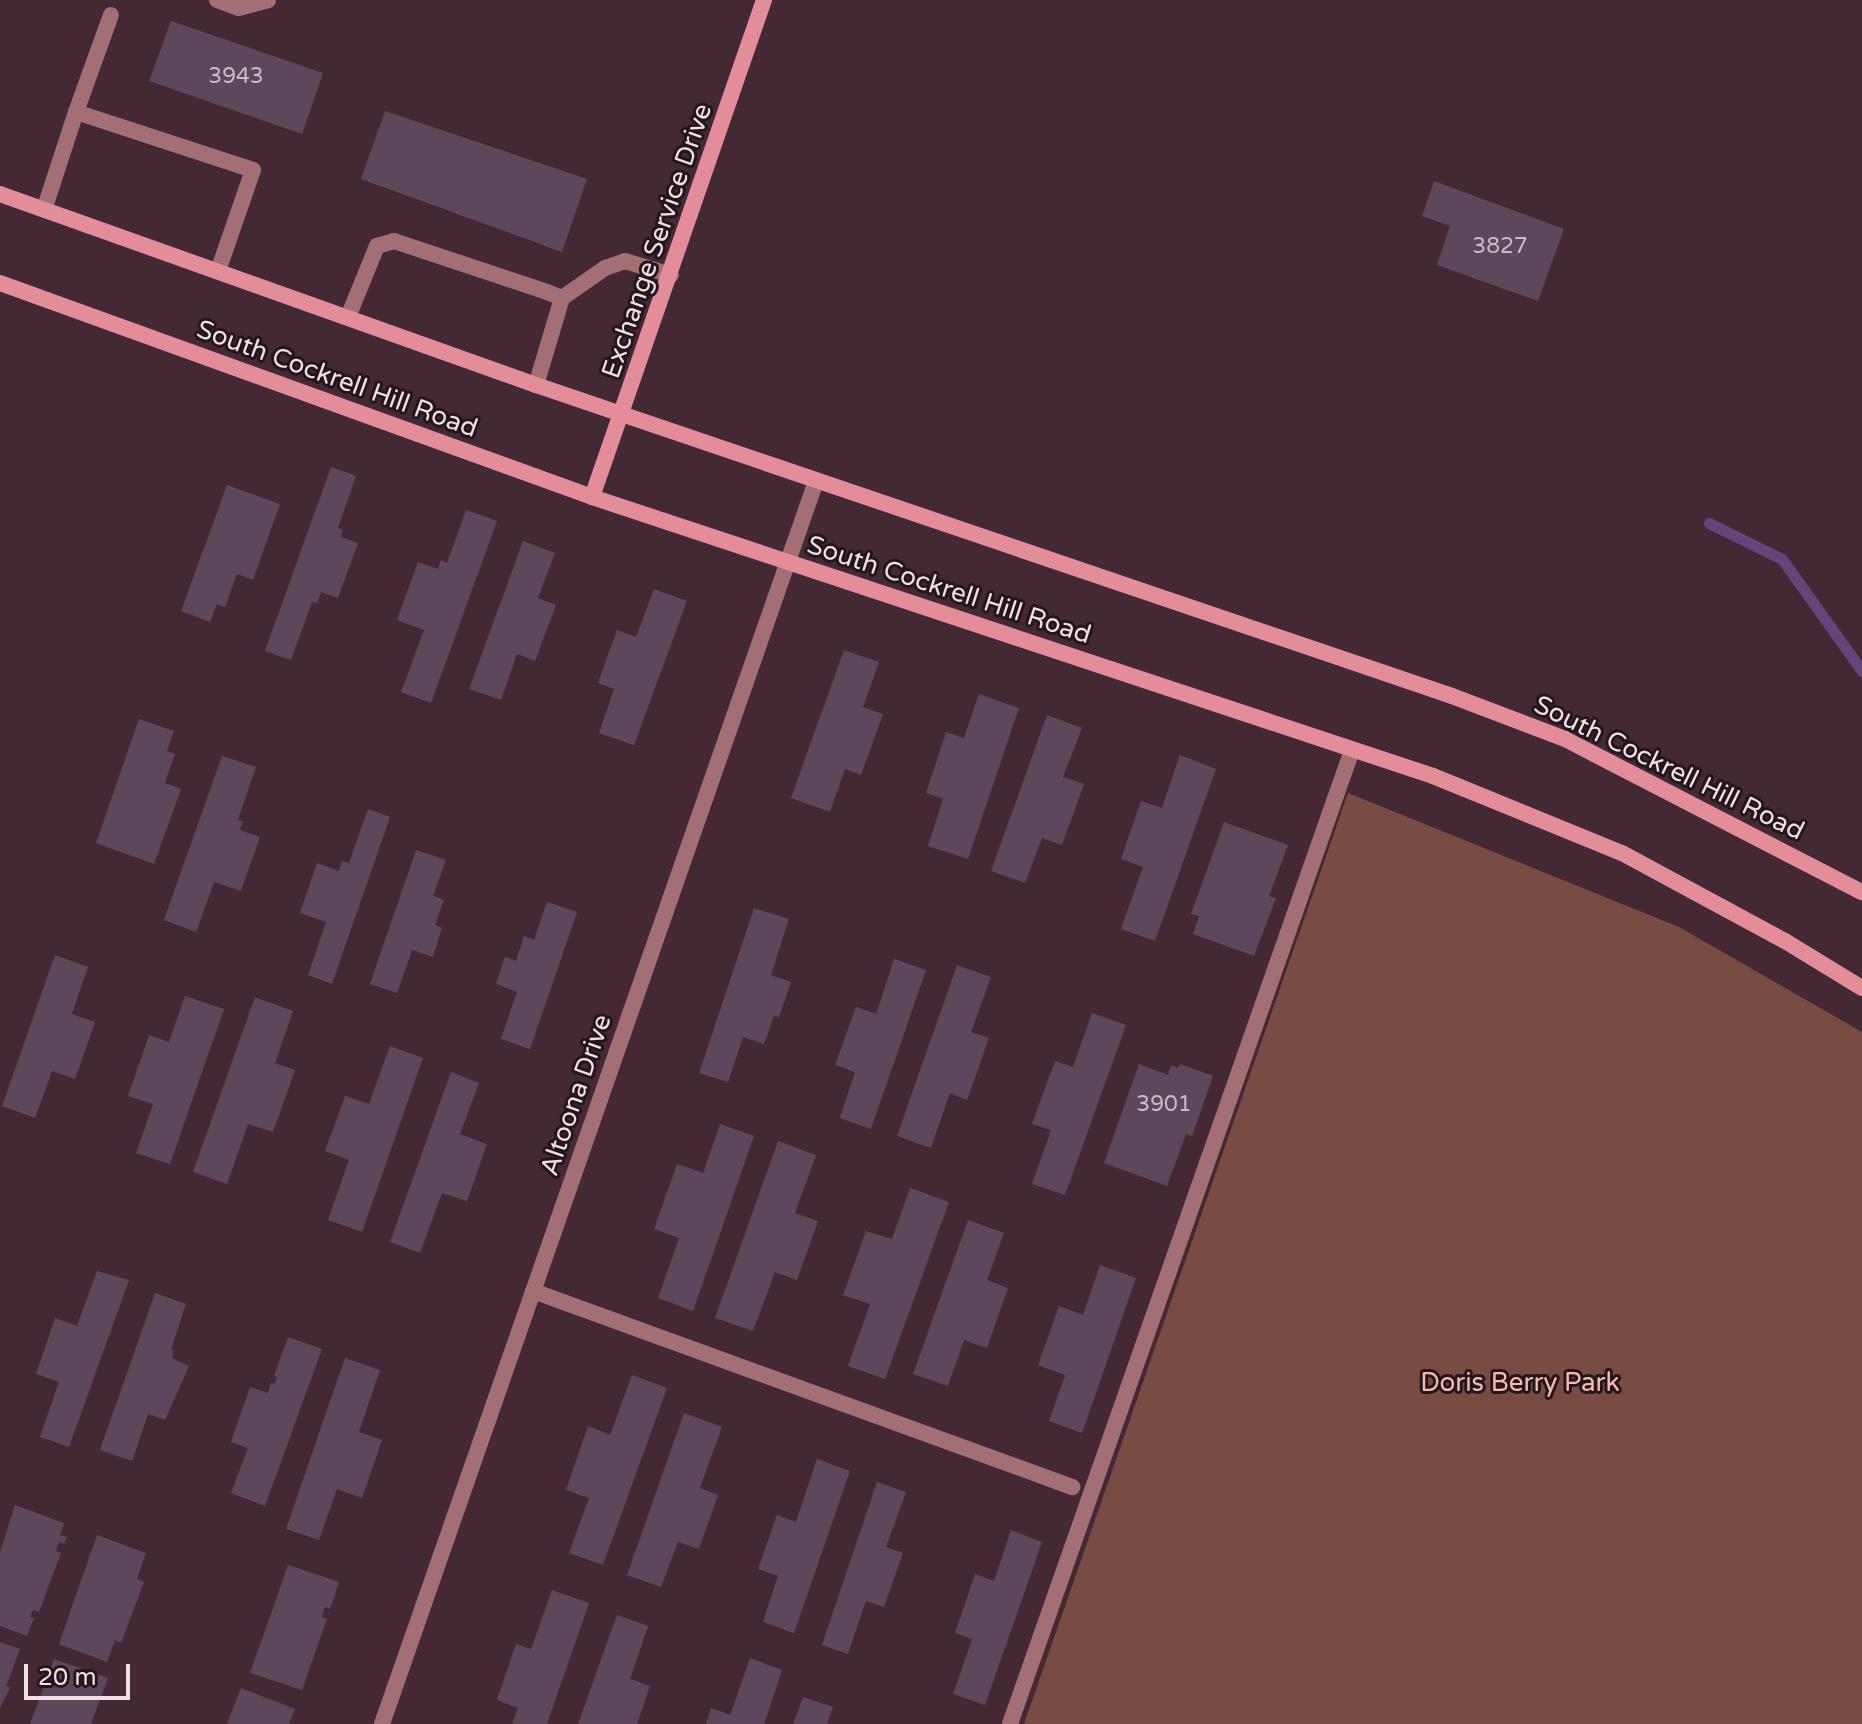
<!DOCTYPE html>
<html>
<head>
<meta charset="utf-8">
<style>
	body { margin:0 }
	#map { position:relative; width:1862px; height:1724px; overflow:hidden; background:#442935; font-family:"Varela Round",sans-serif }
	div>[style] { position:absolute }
	.green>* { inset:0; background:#784c43 }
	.stream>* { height:11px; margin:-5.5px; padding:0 5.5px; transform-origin:5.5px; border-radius:5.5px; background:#674479 }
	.building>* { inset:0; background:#5f475b }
	.lane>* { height:16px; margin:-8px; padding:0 8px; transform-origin:8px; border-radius:8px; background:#a36e74 }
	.street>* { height:16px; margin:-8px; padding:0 8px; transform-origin:8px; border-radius:8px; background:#a36e74 }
	.secondary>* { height:16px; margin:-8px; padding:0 8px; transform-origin:8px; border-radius:8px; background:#e28d98 }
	span { translate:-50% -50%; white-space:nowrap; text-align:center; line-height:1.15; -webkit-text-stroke:6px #23161c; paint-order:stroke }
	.number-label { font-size:22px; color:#ccb9c3 }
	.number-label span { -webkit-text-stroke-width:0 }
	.street-label { font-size:26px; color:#f1dfe6 }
	.park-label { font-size:26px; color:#f7baad }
	.scale { position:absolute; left:24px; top:1664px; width:106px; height:36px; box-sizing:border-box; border:4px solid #f1dfe6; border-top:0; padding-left:10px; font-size:24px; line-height:28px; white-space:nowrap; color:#f1dfe6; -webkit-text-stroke:6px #23161c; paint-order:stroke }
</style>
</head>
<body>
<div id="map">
	<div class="green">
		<div style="clip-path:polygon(1348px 793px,1679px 927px,1862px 1032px,1862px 1724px,1024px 1724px)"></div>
	</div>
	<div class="stream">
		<div style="left:1709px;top:523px;width:81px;rotate:26.3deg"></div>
		<div style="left:1782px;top:559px;width:138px;rotate:54.5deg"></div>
	</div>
	<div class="building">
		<div style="clip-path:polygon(171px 21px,323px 73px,302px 134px,149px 81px)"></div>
		<div style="clip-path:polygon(385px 111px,587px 179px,562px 252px,361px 179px)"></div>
		<div style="clip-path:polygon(1434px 181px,1564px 229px,1538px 301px,1437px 265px,1450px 226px,1422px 216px)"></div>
		<div style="clip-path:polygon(331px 467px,356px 476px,338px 528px,343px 530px,341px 537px,358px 543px,338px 598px,321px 592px,317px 603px,312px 602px,291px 660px,265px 651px)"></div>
		<div style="clip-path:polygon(227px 485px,280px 504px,253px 580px,237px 574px,225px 607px,217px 604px,210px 622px,181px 611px)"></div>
		<div style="clip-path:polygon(466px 510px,497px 521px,431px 703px,401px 692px,424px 630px,397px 620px,418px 562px,438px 569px,441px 560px,447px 563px)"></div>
		<div style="clip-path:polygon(523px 541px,555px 553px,538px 598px,556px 605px,535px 661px,517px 654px,501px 700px,469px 689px)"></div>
		<div style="clip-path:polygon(654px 589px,687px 601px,634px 745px,599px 733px,614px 689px,598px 683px,617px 630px,636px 637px)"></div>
		<div style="clip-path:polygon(844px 650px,879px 662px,863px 707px,883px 714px,861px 775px,845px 769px,830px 812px,791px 798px)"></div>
		<div style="clip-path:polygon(979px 694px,1019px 708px,968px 859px,928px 846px,943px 799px,926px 793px,946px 732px,964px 738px)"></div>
		<div style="clip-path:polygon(1047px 715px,1082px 728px,1063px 777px,1084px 784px,1062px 845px,1042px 838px,1025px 883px,991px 871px)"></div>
		<div style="clip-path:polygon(139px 719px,174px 731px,167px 751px,175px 754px,165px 783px,181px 789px,154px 864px,96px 843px)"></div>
		<div style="clip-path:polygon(1180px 755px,1216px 769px,1155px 941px,1121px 929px,1143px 867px,1121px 859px,1141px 801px,1162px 808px)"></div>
		<div style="clip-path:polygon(222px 756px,256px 767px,238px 820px,243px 821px,240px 830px,260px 837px,241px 891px,214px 882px,196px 932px,164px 920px)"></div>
		<div style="clip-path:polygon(368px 809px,390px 817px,332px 984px,308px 975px,326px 922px,300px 913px,317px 863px,339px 871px,342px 861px,349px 863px)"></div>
		<div style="clip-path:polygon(1224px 822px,1288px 845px,1269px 896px,1276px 898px,1254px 956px,1193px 934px,1199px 916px,1191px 914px)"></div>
		<div style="clip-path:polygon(416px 850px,446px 860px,433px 896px,444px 900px,435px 925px,442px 928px,433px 957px,412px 950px,397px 993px,370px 984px)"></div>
		<div style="clip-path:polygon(547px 902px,577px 912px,530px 1049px,501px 1039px,517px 992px,496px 984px,505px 957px,516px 961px,524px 936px,534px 940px)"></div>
		<div style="clip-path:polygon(754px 908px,789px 919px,771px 975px,791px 982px,779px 1017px,774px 1016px,764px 1044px,743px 1037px,728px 1082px,699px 1073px)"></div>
		<div style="clip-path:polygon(55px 955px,88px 967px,72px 1014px,95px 1022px,75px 1079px,52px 1071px,35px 1118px,2px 1106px)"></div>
		<div style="clip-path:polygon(894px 959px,926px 970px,871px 1129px,840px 1118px,855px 1072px,835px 1065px,856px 1007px,876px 1014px)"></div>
		<div style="clip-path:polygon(957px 965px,991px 977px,971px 1032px,989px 1038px,967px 1100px,950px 1093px,931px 1148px,897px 1136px)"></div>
		<div style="clip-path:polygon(185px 996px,224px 1009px,170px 1164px,136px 1153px,153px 1104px,128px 1096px,149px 1035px,169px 1042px)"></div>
		<div style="clip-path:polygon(255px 997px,293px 1011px,275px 1063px,295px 1070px,273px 1132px,248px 1124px,227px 1184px,193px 1172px)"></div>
		<div style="clip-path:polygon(1092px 1013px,1126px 1025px,1065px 1195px,1032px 1184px,1051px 1130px,1032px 1124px,1055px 1061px,1073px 1067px)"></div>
		<div style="clip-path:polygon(390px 1046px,423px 1058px,362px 1232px,328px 1220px,349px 1160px,325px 1151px,345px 1096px,369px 1104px)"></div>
		<div style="clip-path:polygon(1139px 1064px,1168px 1075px,1171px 1065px,1178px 1068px,1180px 1064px,1213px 1076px,1192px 1136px,1186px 1134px,1167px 1186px,1104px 1163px)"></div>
		<div style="clip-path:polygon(451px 1072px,479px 1083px,460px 1134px,487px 1144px,467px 1201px,442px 1193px,420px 1253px,390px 1242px)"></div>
		<div style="clip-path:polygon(720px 1124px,754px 1136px,693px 1311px,658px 1298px,679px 1238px,654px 1229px,677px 1164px,703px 1173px)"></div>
		<div style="clip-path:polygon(778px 1141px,816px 1155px,795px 1213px,818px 1221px,797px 1280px,775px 1272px,753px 1331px,715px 1318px)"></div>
		<div style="clip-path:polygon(910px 1188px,949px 1202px,885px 1379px,848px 1366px,870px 1304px,843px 1295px,866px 1231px,892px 1239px)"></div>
		<div style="clip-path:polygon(968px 1220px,1004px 1233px,987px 1280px,1008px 1288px,987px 1348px,964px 1340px,948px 1386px,913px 1374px)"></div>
		<div style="clip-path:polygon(1100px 1265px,1136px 1278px,1082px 1433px,1049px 1421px,1065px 1375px,1038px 1365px,1059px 1306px,1083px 1315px)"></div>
		<div style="clip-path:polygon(97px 1271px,129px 1280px,69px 1447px,40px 1437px,59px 1382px,36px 1374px,55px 1318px,77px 1326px)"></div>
		<div style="clip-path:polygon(155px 1293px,186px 1304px,171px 1350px,174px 1351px,172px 1358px,189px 1366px,165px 1420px,148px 1414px,132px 1461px,100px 1450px)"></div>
		<div style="clip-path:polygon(288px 1337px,322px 1349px,265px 1506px,231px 1493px,248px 1448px,231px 1442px,250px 1387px,268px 1393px,271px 1383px,275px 1384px,277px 1377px,274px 1376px)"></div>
		<div style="clip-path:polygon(345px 1358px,380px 1370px,359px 1432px,382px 1440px,362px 1498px,337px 1489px,319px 1540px,286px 1529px)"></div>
		<div style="clip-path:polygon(632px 1375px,667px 1388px,603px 1565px,569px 1553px,589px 1498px,566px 1490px,588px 1426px,610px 1435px)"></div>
		<div style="clip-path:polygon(684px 1413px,722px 1427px,700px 1488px,718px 1495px,699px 1549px,678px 1542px,661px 1587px,627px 1575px)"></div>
		<div style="clip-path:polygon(817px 1459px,850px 1471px,794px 1633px,763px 1622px,778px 1576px,758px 1569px,777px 1515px,796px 1522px)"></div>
		<div style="clip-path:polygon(877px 1482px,906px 1492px,886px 1547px,903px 1553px,884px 1607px,866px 1601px,848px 1654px,822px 1645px)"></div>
		<div style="clip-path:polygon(15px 1505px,64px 1523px,60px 1535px,67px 1537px,64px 1544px,59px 1542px,56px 1551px,61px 1553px,39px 1612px,33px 1610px,30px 1617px,34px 1618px,27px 1636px,0 1626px,0 1553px)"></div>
		<div style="clip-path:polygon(1011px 1530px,1042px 1542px,985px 1705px,953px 1694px,972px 1639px,955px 1633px,975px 1574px,994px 1581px)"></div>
		<div style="clip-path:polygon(97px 1535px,146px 1553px,137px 1579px,144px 1582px,121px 1643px,115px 1640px,107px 1662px,59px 1644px)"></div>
		<div style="clip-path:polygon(288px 1565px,339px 1582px,330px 1609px,325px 1607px,322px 1617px,327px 1619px,302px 1690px,250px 1673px)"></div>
		<div style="clip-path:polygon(552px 1590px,589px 1603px,547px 1724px,512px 1724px,518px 1708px,497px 1700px,516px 1644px,531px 1649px)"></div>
		<div style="clip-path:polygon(617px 1615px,648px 1626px,630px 1679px,650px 1686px,637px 1724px,578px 1724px)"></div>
		<div style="clip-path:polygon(0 1642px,20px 1649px,6px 1686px,10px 1688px,0 1708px)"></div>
		<div style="clip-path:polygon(750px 1658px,782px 1670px,764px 1724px,706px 1724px,711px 1708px,730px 1715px)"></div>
		<div style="clip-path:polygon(54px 1659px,108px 1678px,91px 1724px,30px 1724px)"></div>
		<div style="clip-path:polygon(241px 1688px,295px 1709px,289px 1724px,227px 1724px)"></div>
		<div style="clip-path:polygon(803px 1697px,833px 1707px,827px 1724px,793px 1724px)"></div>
	</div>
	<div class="lane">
		<div style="left:217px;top:0;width:23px;rotate:20deg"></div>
		<div style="left:239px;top:8px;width:30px;rotate:-15deg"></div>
		<div style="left:76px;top:112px;width:103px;rotate:-70.2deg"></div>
		<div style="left:44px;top:210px;width:103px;rotate:-71.9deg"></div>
		<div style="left:76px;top:112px;width:186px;rotate:18.1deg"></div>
		<div style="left:253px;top:170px;width:107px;rotate:109.1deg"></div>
		<div style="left:562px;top:298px;width:52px;rotate:-34.9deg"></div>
		<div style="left:605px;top:268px;width:21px;rotate:-19deg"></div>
		<div style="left:625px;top:261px;width:48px;rotate:16.9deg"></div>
		<div style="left:348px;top:317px;width:77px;rotate:-67.8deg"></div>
		<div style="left:377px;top:246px;width:18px;rotate:-16deg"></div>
		<div style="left:394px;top:241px;width:161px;rotate:18.4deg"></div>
		<div style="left:547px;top:292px;width:16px;rotate:22deg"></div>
		<div style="left:562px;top:298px;width:91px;rotate:106.6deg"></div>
		<div style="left:533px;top:1291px;width:574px;rotate:19.98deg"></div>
		<div style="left:1010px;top:1724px;width:1032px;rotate:-70.65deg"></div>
	</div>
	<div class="street">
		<div style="left:382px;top:1724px;width:1317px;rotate:-70.75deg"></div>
	</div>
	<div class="secondary">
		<div style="left:0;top:194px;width:569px;rotate:19.61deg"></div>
		<div style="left:536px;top:385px;width:967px;rotate:18.75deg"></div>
		<div style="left:1452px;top:696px;width:121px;rotate:20.8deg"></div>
		<div style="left:1565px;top:739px;width:334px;rotate:27.3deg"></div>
		<div style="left:0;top:283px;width:629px;rotate:19.87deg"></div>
		<div style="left:592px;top:497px;width:886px;rotate:18.35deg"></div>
		<div style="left:1433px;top:776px;width:204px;rotate:22.2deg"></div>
		<div style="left:1622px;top:853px;width:185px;rotate:28.4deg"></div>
		<div style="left:1785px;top:941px;width:90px;rotate:31.4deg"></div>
		<div style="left:592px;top:497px;width:526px;rotate:-70.91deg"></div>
	</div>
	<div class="number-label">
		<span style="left:236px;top:77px">3943</span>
		<span style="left:1500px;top:247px">3827</span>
		<span style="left:1164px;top:1105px">3901</span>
	</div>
	<div class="street-label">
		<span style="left:657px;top:241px;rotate:-71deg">Exchange Service Drive</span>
		<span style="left:337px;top:379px;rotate:20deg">South Cockrell Hill Road</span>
		<span style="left:949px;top:590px;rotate:18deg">South Cockrell Hill Road</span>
		<span style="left:1669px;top:768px;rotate:26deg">South Cockrell Hill Road</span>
		<span style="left:576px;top:1095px;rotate:-71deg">Altoona Drive</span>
	</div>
	<div class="park-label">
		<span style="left:1520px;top:1383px">Doris Berry Park</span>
	</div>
	<div class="scale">20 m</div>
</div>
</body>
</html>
